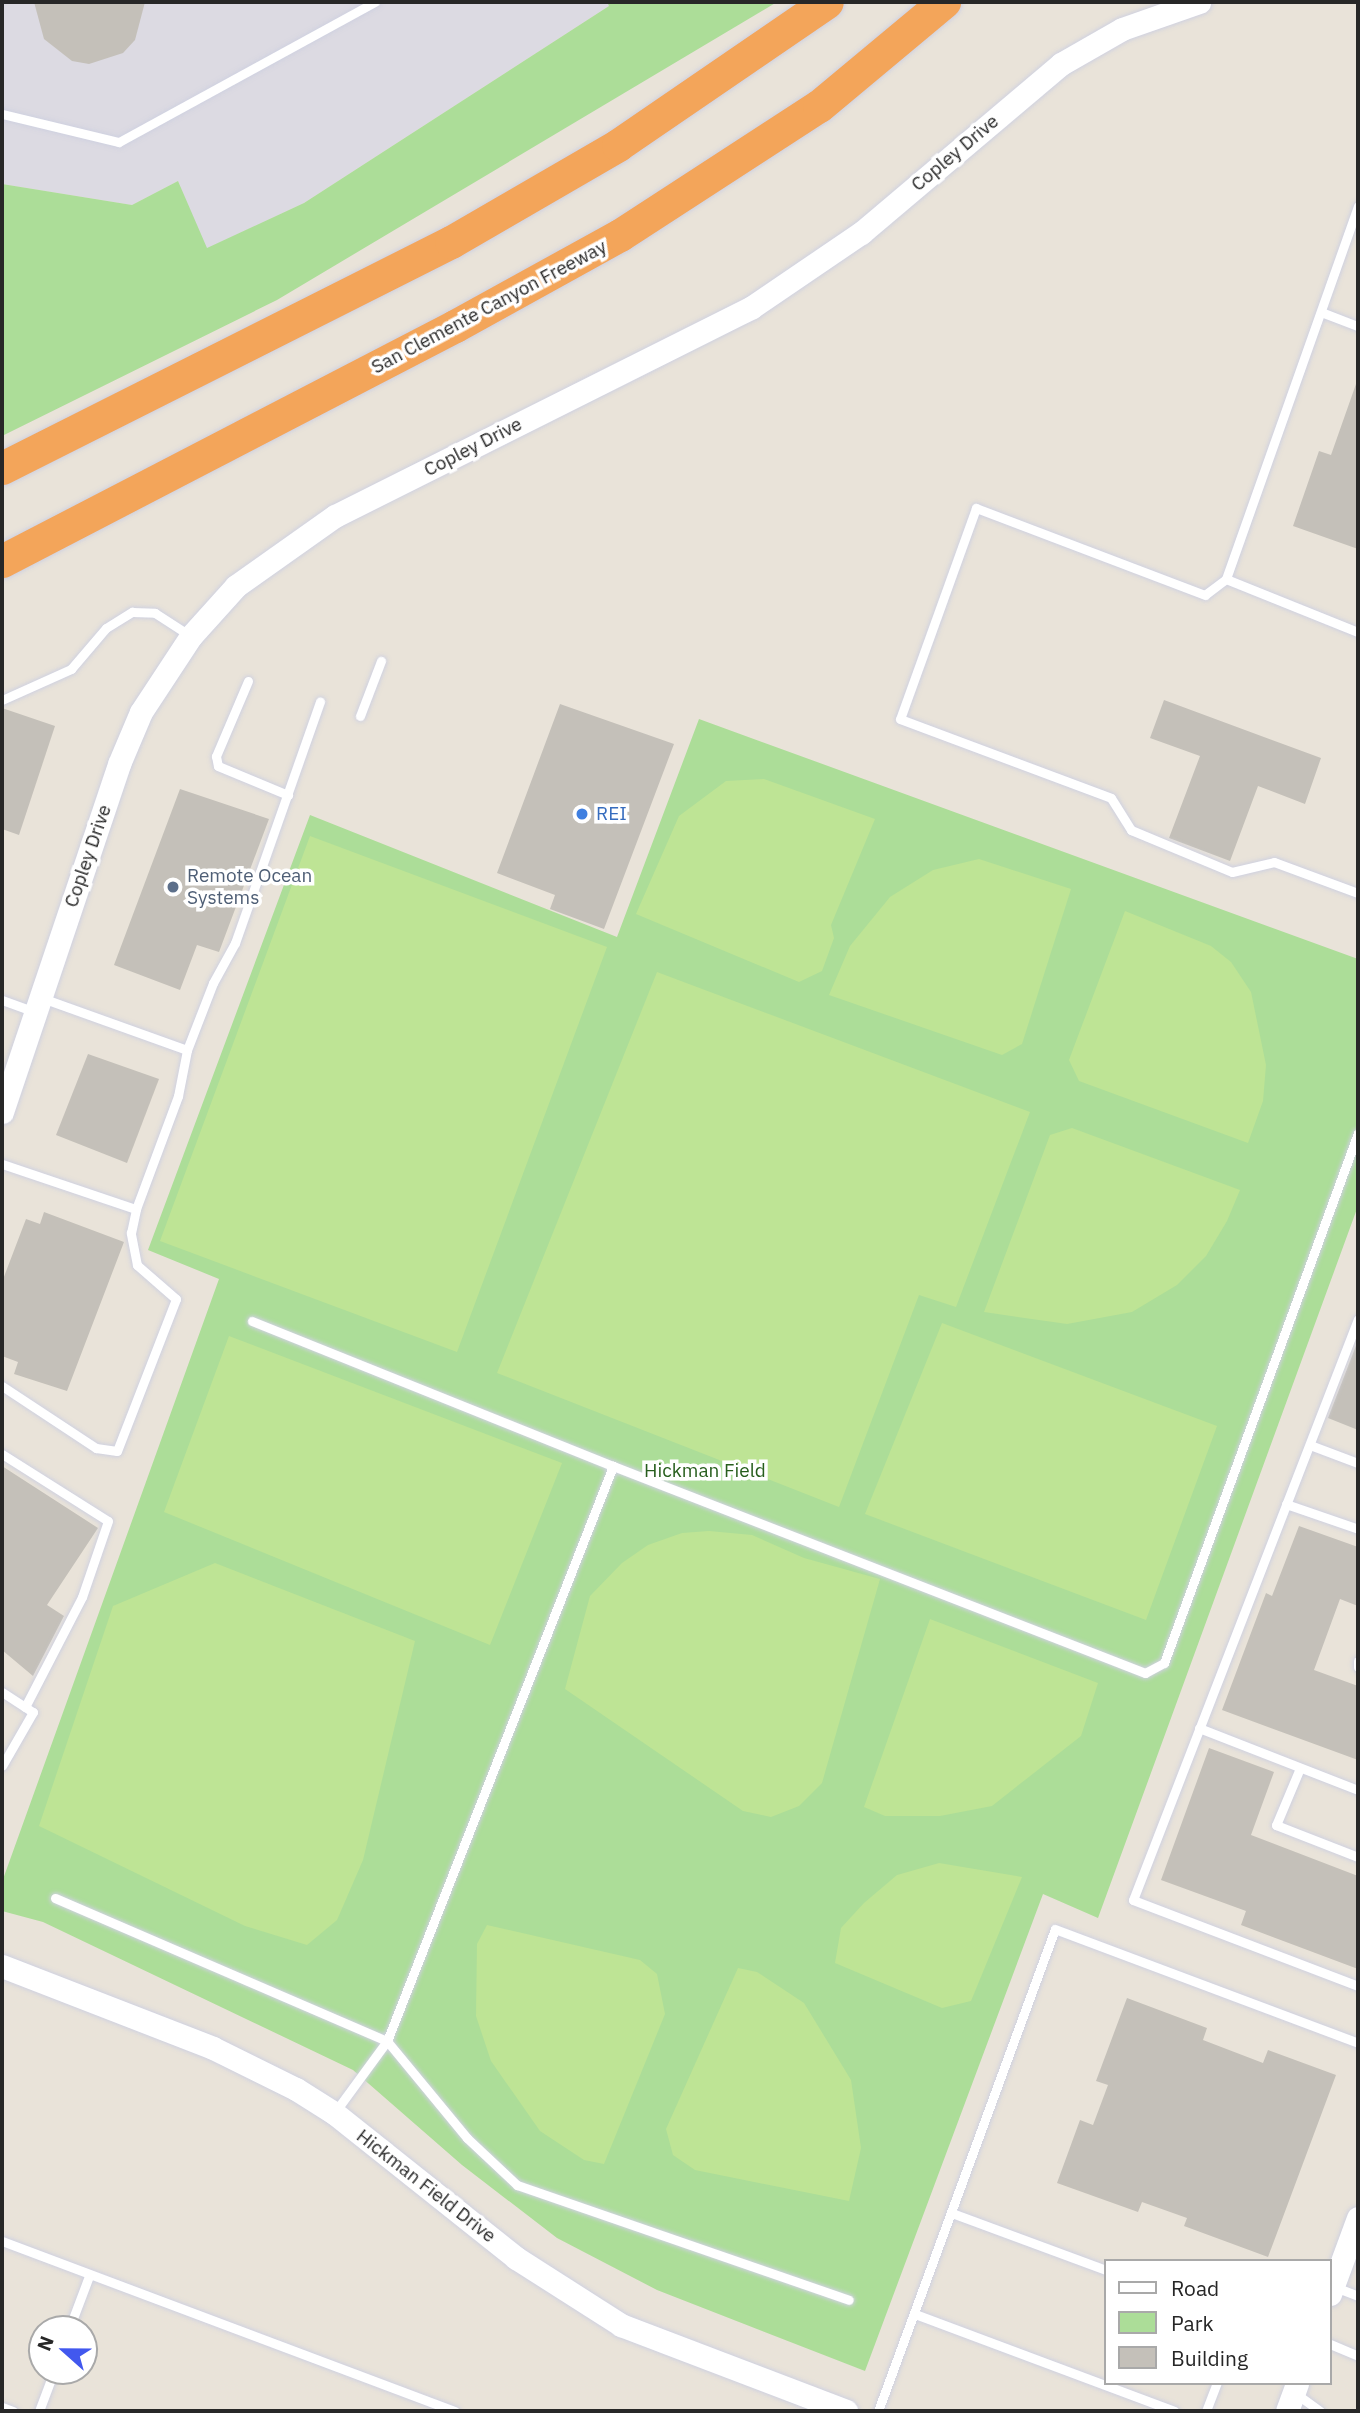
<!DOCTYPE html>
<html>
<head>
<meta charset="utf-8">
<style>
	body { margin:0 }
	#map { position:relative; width:1360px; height:2413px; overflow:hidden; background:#e9e3d9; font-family:"IBM Plex Sans",sans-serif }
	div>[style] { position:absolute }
	.industrial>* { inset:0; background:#dcdae2 }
	.green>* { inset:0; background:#acdd98 }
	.pitch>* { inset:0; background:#bee495 }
	.building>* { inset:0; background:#c4c0b9 }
	.roads { filter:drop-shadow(0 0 2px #cfd1e0) drop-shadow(0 0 2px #cfd1e0) }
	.service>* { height:9px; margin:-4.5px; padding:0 4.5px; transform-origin:4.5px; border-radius:4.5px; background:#fff }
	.tertiary>* { height:23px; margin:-11.5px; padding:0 11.5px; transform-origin:11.5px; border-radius:11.5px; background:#fff }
	.motorway>* { height:33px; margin:-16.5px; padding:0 16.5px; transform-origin:16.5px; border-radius:16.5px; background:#f3a55a }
	.dots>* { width:19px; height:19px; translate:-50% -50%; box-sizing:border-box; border:4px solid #fff; border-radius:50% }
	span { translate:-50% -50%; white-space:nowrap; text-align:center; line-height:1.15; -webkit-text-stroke:7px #fff; paint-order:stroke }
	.street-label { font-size:19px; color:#272727 }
	.shop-label { font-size:19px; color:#366cbe }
	.left { translate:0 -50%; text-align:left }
	.service-label { font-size:19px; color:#4e5e75 }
	.park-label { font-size:19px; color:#275e1d }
	.frame { position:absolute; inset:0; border:4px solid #272727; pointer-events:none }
	.legend { position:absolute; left:1104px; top:2259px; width:228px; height:126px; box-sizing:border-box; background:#fff; border:2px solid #a9a9a9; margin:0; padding:9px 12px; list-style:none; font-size:21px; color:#272727 }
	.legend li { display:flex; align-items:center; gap:14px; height:35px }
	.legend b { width:35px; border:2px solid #a9a9a9 }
	.north { position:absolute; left:28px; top:2315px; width:70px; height:70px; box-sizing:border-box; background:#fff; border:2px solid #a9a9a9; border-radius:50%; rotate:291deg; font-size:19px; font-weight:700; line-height:28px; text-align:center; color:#272727 }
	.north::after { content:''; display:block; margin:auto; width:24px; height:32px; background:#4258ee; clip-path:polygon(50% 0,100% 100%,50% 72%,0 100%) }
</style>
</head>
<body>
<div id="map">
	<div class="industrial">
		<div style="clip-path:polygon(2px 2px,607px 2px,609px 6px,304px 203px,206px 249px,178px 181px,132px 205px,2px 184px)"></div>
	</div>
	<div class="green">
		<div style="clip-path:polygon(607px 2px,777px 2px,277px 300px,2px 436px,2px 184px,132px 205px,178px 181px,207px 248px,304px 203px,609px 6px)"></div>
		<div style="clip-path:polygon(699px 719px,1358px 959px,1358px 1206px,1098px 1918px,1043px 1894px,865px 2371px,657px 2290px,557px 2238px,462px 2165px,353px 2070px,43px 1922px,2px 1911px,2px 1882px,219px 1279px,148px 1250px,310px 815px,617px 937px)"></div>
	</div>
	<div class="pitch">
		<div style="clip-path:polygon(764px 779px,875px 819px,831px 925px,834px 938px,822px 971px,799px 982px,636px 914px,679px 816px,726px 781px)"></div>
		<div style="clip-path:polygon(310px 836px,607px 947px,457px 1352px,160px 1241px)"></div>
		<div style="clip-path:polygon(979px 859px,1071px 889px,1022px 1044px,1002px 1055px,829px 995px,850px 946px,890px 897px,933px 870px)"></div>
		<div style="clip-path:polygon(1125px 911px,1211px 946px,1231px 962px,1251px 992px,1266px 1065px,1263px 1101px,1248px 1143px,1079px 1081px,1069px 1060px)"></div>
		<div style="clip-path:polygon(657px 972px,1030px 1112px,956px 1307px,919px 1295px,839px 1507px,497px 1373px)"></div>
		<div style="clip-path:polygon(1072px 1128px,1240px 1190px,1227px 1221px,1206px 1256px,1177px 1285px,1132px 1312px,1067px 1324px,984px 1312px,1050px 1135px)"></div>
		<div style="clip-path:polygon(942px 1323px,1217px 1426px,1146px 1620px,865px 1514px)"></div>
		<div style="clip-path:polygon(229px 1336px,562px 1463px,490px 1645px,164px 1512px)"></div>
		<div style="clip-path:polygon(709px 1531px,752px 1535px,804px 1558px,880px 1579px,822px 1783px,799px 1806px,771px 1817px,743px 1811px,565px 1689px,590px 1596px,622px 1563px,648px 1545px,682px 1533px)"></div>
		<div style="clip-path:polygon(215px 1563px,415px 1641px,363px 1860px,337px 1920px,307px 1945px,245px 1926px,39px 1826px,113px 1606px)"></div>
		<div style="clip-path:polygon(930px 1619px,1098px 1683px,1081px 1736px,992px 1806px,940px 1816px,885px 1816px,864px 1807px)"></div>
		<div style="clip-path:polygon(939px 1863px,1022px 1877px,971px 2001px,942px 2008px,835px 1963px,841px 1928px,864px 1903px,897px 1875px)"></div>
		<div style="clip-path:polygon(487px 1925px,640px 1960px,657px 1974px,665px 2014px,604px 2164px,584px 2160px,540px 2131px,491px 2061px,476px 2016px,477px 1944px)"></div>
		<div style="clip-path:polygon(738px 1968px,757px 1972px,804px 2003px,851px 2080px,861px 2148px,849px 2201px,695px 2170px,673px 2155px,666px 2129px)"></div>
	</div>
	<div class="building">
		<div style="clip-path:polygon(34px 2px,145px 2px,135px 40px,123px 53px,89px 64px,72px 61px,44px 39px)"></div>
		<div style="clip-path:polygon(1356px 384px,1358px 384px,1358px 549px,1293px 526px,1319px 451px,1331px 455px)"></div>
		<div style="clip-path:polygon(1164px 700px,1321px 758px,1305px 804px,1258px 786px,1230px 861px,1169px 838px,1200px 756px,1150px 738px)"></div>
		<div style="clip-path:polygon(560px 704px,674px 744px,604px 929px,550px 909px,555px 895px,497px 873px)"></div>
		<div style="clip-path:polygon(2px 708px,55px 726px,19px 835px,2px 829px)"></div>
		<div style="clip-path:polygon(180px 789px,269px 819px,219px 952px,197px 945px,180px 990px,114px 965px)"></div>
		<div style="clip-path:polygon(88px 1054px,159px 1079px,127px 1163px,56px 1135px)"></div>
		<div style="clip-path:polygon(44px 1212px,124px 1242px,67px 1391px,14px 1374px,18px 1362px,2px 1356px,2px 1282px,26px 1219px,40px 1224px)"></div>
		<div style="clip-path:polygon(1357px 1343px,1358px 1343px,1358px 1430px,1328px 1418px)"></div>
		<div style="clip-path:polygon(2px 1466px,98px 1528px,47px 1605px,64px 1616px,33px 1676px,2px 1650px)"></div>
		<div style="clip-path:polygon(1299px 1526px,1358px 1547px,1358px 1606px,1340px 1599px,1314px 1670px,1358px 1686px,1358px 1760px,1222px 1710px,1266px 1593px,1272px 1596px)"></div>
		<div style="clip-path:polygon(1209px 1748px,1274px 1772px,1251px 1835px,1358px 1876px,1358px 1969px,1241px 1925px,1246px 1911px,1161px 1880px)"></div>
		<div style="clip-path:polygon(1127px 1998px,1207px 2028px,1203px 2040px,1263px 2063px,1268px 2050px,1336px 2075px,1268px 2257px,1184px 2226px,1187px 2218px,1142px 2202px,1138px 2212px,1057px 2183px,1080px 2120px,1093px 2125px,1108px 2085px,1096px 2081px)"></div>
	</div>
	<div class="roads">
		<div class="service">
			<div style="left:2px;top:114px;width:120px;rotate:13.5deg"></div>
			<div style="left:119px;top:142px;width:292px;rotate:-28.7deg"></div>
			<div style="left:1358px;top:206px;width:396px;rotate:109.5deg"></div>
			<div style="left:1226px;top:579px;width:142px;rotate:21.9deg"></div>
			<div style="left:1321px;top:312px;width:40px;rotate:21deg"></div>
			<div style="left:1226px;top:579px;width:26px;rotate:143deg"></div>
			<div style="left:1205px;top:595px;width:245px;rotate:-159.2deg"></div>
			<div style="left:976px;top:508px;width:224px;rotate:109.8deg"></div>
			<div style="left:900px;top:719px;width:225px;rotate:20.5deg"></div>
			<div style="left:1111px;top:798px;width:38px;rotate:58deg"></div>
			<div style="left:1131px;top:830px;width:109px;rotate:22.6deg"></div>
			<div style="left:1232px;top:872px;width:43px;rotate:-13.4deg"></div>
			<div style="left:1274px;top:862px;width:90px;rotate:20.3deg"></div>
			<div style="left:248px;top:681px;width:82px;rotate:113.1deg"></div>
			<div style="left:216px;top:756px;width:10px;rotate:79deg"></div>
			<div style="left:218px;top:766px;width:76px;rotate:22.5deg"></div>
			<div style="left:2px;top:700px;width:76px;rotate:-24.2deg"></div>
			<div style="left:71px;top:669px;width:54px;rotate:-49.5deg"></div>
			<div style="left:106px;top:628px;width:31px;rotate:-32deg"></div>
			<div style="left:132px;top:612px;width:23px;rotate:2deg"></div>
			<div style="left:155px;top:613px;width:40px;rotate:32.9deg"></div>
			<div style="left:360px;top:716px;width:59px;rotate:-69.1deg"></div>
			<div style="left:42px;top:998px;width:154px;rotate:19.7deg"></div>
			<div style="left:2px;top:1000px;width:33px;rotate:20deg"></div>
			<div style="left:2px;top:1164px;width:141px;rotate:18.6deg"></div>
			<div style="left:1358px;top:1319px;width:623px;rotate:111.17deg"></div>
			<div style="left:1133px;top:1900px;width:241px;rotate:20.9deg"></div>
			<div style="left:252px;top:1321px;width:389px;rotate:21.9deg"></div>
			<div style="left:2px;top:1386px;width:113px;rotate:33.4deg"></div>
			<div style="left:96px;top:1448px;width:21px;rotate:8deg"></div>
			<div style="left:117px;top:1451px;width:163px;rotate:-68.8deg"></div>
			<div style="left:176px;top:1299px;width:52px;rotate:-138.9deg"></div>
			<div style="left:137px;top:1265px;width:33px;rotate:-101deg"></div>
			<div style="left:131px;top:1233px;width:25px;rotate:-78deg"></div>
			<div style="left:136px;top:1209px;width:121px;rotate:-69.6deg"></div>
			<div style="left:178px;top:1096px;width:47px;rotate:-78.9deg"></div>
			<div style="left:187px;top:1050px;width:72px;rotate:-68.8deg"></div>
			<div style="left:213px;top:983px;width:46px;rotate:-61.2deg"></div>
			<div style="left:235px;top:943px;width:256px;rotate:-70.6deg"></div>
			<div style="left:1310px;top:1445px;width:51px;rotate:20.6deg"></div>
			<div style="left:2px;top:1454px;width:125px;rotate:32.3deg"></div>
			<div style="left:108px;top:1521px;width:80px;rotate:108.9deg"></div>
			<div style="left:82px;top:1597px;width:124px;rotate:117.4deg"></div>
			<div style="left:1286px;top:1504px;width:76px;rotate:19.1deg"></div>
			<div style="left:1358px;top:1661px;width:6px;rotate:90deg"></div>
			<div style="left:2px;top:1692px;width:37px;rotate:33deg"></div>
			<div style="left:33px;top:1712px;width:62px;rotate:119.9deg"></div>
			<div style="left:1199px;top:1728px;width:171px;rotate:21.3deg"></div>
			<div style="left:1300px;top:1768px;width:62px;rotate:112.8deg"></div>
			<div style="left:1276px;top:1825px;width:88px;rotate:21.3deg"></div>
			<div style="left:55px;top:1898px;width:361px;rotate:23.3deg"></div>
			<div style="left:387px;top:2041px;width:126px;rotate:50.5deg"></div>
			<div style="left:467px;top:2138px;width:69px;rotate:43.2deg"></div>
			<div style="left:517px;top:2185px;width:351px;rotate:19.1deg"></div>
			<div style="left:335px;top:2112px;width:88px;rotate:-53.8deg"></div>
			<div style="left:387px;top:2041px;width:618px;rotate:-68.54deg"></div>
			<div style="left:613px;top:1466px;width:571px;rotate:21.26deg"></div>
			<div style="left:1145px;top:1673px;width:21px;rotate:-28deg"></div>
			<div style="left:1164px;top:1663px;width:564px;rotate:-69.9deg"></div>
			<div style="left:952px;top:2213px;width:164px;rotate:20.3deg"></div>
			<div style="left:2px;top:2241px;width:484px;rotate:20.6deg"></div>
			<div style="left:1335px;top:2287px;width:25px;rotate:21deg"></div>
			<div style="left:915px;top:2314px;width:277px;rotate:20.5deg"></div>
			<div style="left:69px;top:2329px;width:57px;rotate:-69.3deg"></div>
			<div style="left:1330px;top:2344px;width:30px;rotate:23deg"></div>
			<div style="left:1295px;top:2393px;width:31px;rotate:36deg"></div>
			<div style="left:2px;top:2407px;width:12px;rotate:20deg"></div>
			<div style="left:39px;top:2411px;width:43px;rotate:-69.4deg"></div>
			<div style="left:878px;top:2411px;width:513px;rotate:-69.84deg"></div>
			<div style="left:1055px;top:1929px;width:324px;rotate:20.6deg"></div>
			<div style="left:1206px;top:2411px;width:30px;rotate:-69deg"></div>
		</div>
		<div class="tertiary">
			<div style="left:2px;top:1112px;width:367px;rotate:-71.4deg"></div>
			<div style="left:119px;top:764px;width:56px;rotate:-67.1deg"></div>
			<div style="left:141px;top:712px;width:91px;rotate:-56.7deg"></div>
			<div style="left:191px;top:636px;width:67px;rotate:-48deg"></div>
			<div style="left:236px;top:586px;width:121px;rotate:-35.3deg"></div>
			<div style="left:335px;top:516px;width:466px;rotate:-26.6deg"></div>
			<div style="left:752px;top:307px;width:132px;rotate:-34.2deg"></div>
			<div style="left:861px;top:233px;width:262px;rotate:-40.2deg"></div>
			<div style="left:1061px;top:64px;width:70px;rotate:-29.8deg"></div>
			<div style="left:1122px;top:29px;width:82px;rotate:-19.3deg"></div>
			<div style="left:2px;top:1966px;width:226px;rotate:21.2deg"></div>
			<div style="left:213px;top:2048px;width:93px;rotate:26.3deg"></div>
			<div style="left:296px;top:2089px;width:45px;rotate:32.3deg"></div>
			<div style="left:334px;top:2113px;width:233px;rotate:38.5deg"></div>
			<div style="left:516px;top:2258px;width:125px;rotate:32.5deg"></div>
			<div style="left:621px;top:2325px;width:241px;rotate:20.9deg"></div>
			<div style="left:1330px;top:2294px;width:81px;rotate:-69.8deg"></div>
			<div style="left:1287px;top:2411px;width:30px;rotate:-70deg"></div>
		</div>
		<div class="motorway">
			<div style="left:2px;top:468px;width:503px;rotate:-26.72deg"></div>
			<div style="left:451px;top:242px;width:193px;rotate:-30.1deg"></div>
			<div style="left:618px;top:145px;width:253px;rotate:-34.4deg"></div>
			<div style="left:2px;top:561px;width:510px;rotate:-27.42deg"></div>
			<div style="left:455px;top:326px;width:188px;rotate:-28.9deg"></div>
			<div style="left:620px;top:235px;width:237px;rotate:-33deg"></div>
			<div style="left:819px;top:106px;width:163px;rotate:-39.8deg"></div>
		</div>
	</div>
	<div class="dots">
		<div style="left:582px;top:814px;background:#3f7fe0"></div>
		<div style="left:173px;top:887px;background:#5c6f8a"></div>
	</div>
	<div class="street-label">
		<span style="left:955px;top:153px;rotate:-40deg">Copley Drive</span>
		<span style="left:489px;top:307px;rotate:-28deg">San Clemente Canyon Freeway</span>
		<span style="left:473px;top:447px;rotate:-27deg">Copley Drive</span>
		<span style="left:88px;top:856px;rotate:-71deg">Copley Drive</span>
		<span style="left:426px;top:2186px;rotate:38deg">Hickman Field Drive</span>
	</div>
	<div class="shop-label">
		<span class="left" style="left:596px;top:814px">REI</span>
	</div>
	<div class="service-label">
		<span class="left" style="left:187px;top:887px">Remote Ocean<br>Systems</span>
	</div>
	<div class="park-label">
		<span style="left:705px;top:1471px">Hickman Field</span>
	</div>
	<div class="frame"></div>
	<ul class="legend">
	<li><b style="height:9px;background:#fff"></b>Road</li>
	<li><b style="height:19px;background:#acdd98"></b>Park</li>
	<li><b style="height:19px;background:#c4c0b9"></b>Building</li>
	</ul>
	<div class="north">N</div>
</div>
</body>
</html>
